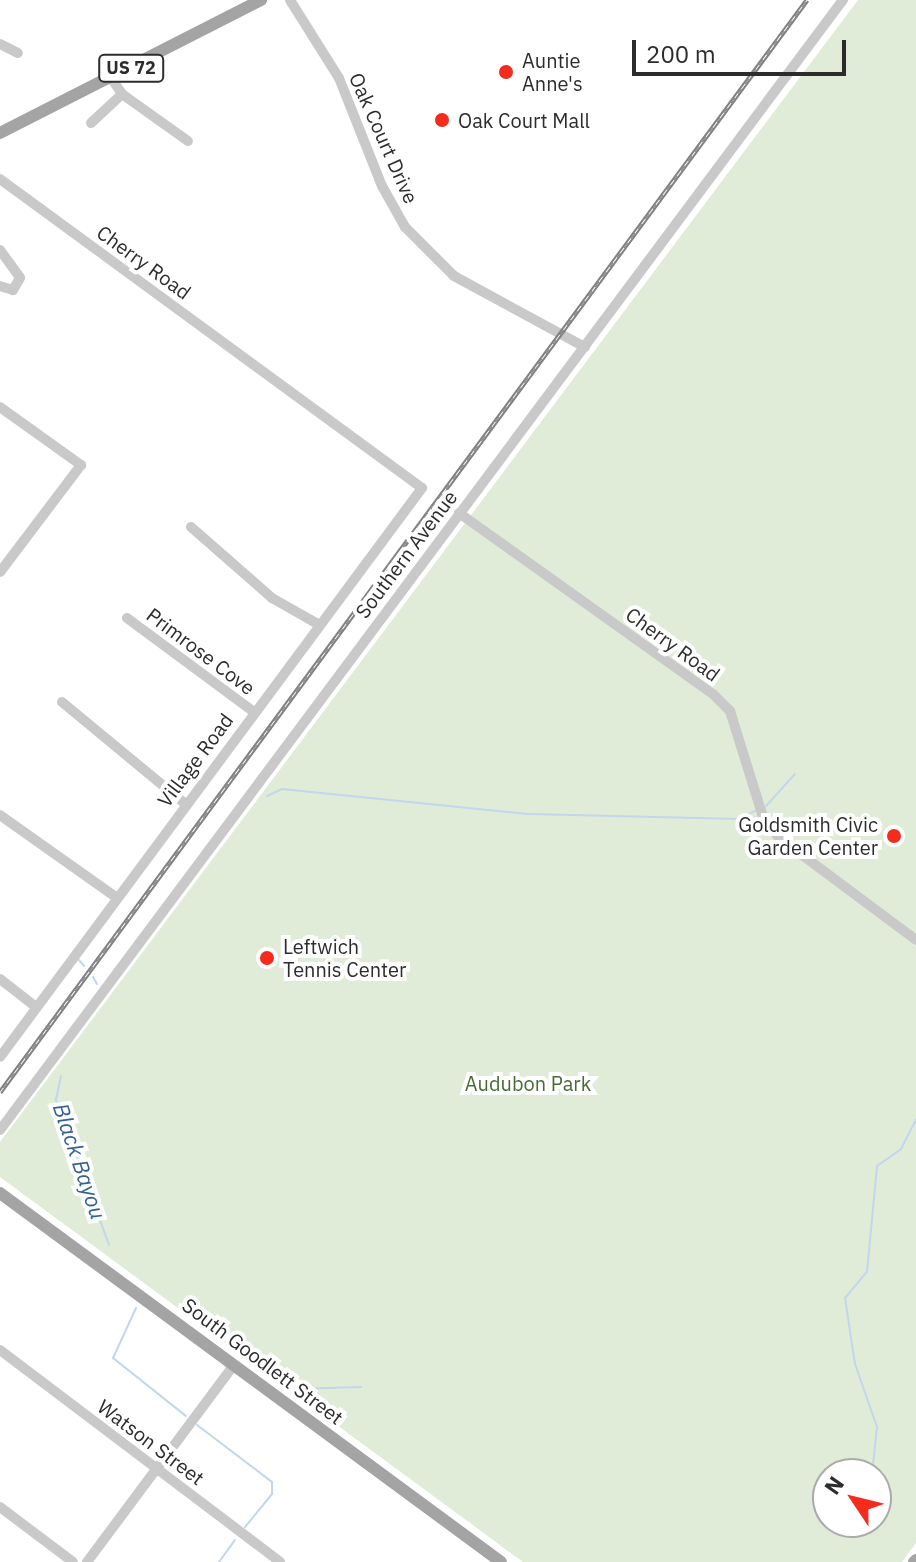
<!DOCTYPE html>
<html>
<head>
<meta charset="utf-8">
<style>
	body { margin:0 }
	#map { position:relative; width:916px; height:1562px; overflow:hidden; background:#fff; font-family:"IBM Plex Sans",sans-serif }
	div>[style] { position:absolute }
	.green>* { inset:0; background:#e0ecd8 }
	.stream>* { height:2px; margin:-1px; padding:0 1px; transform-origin:1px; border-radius:1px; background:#c2d6ed }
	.minor>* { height:10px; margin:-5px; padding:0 5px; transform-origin:5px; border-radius:5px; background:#c9c9c9 }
	.major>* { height:12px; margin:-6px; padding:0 6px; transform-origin:6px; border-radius:6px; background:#a4a4a4 }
	.rail>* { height:5px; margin-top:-2.5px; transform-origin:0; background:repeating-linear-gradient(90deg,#fff 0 6px,#818181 0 12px); box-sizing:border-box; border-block:2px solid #818181 }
	.dots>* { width:22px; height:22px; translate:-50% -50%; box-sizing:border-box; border:4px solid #fff; border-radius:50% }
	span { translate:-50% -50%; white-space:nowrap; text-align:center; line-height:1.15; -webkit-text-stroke:8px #fff; paint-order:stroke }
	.shield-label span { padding:2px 6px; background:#fff; border:2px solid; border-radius:6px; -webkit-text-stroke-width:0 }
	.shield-label { font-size:18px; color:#2c2c2c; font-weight:700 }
	.poi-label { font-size:20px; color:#2c2c2c }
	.left { translate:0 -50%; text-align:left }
	.right { translate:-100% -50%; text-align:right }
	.street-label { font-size:20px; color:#2c2c2c }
	.park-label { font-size:20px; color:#486b36 }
	.water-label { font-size:22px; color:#346194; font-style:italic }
	.north { position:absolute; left:812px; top:1458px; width:80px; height:80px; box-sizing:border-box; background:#fff; border:2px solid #ababab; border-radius:50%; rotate:305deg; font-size:22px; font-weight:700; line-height:32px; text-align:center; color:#2c2c2c }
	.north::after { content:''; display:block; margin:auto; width:28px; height:36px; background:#f32c1e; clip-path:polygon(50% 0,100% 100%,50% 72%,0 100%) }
	.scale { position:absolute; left:632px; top:40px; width:214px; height:36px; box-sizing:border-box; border:4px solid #2c2c2c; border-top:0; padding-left:10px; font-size:24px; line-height:28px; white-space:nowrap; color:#2c2c2c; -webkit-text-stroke:6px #fff; paint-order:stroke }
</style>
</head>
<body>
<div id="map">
	<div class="green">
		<div style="clip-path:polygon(evenodd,858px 0,916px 0,916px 1543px,902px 1562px,523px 1562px,0 1177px,0 1142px,858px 0,828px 1474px,876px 1474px,876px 1522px,828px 1522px,828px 1474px)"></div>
	</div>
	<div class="stream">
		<div style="left:267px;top:796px;width:17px;rotate:-25deg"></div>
		<div style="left:282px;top:789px;width:249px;rotate:5.8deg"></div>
		<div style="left:530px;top:814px;width:209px;rotate:1.4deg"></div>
		<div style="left:739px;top:819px;width:18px;rotate:-27deg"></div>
		<div style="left:766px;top:806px;width:43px;rotate:-47.8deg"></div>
		<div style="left:79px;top:960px;width:8px;rotate:50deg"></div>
		<div style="left:93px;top:977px;width:8px;rotate:60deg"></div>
		<div style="left:61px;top:1076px;width:25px;rotate:102deg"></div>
		<div style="left:56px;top:1100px;width:154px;rotate:69.9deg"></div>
		<div style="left:136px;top:1308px;width:55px;rotate:114.7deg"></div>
		<div style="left:113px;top:1358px;width:93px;rotate:38.5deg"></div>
		<div style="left:295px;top:1389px;width:66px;rotate:-1.7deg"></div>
		<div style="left:197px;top:1425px;width:94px;rotate:37.2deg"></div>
		<div style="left:272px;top:1482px;width:12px;rotate:90deg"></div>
		<div style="left:272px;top:1494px;width:43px;rotate:129.3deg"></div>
		<div style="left:872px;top:1474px;width:47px;rotate:-83.9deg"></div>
		<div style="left:877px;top:1427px;width:67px;rotate:-109.2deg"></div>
		<div style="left:855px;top:1364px;width:67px;rotate:-98.6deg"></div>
		<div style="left:845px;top:1298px;width:34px;rotate:-50deg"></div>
		<div style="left:867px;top:1272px;width:106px;rotate:-84.6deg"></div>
		<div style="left:877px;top:1166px;width:29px;rotate:-35deg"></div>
		<div style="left:901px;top:1149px;width:34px;rotate:-63deg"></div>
		<div style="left:219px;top:1562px;width:27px;rotate:-54deg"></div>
	</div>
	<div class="minor">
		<div style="left:290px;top:0;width:92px;rotate:57.9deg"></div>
		<div style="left:339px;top:78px;width:116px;rotate:68.3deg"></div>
		<div style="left:382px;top:186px;width:47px;rotate:60.7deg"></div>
		<div style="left:405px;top:227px;width:69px;rotate:45deg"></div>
		<div style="left:454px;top:276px;width:149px;rotate:28.5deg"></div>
		<div style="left:0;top:44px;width:20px;rotate:27deg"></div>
		<div style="left:111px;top:78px;width:19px;rotate:55deg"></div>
		<div style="left:122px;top:94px;width:81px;rotate:35.5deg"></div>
		<div style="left:91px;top:123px;width:42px;rotate:-43.1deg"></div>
		<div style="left:0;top:179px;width:523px;rotate:36.21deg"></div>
		<div style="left:422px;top:488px;width:708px;rotate:126.56deg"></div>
		<div style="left:0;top:250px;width:34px;rotate:54deg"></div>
		<div style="left:20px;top:278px;width:14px;rotate:120deg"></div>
		<div style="left:13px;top:290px;width:14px;rotate:-163deg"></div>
		<div style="left:0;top:407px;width:100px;rotate:35.6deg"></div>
		<div style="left:81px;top:465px;width:134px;rotate:127.1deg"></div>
		<div style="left:459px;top:513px;width:313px;rotate:35.5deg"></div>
		<div style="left:714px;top:695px;width:23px;rotate:45deg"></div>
		<div style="left:730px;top:711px;width:108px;rotate:72.7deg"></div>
		<div style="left:762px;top:814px;width:28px;rotate:55deg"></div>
		<div style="left:778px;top:837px;width:172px;rotate:36.7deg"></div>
		<div style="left:191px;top:527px;width:108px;rotate:41.2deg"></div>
		<div style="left:272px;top:598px;width:53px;rotate:29.5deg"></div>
		<div style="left:127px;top:618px;width:158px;rotate:36.5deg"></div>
		<div style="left:62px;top:702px;width:158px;rotate:39.6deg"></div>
		<div style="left:0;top:815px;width:142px;rotate:35.3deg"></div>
		<div style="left:0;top:979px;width:46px;rotate:37.9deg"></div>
		<div style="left:0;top:1130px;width:1410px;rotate:-53.28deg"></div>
		<div style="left:0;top:1350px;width:351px;rotate:37.1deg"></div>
		<div style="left:0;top:1507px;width:91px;rotate:37deg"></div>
		<div style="left:87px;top:1562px;width:246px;rotate:-53.3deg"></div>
	</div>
	<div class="major">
		<div style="left:0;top:133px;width:293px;rotate:-27deg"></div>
		<div style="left:0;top:1193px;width:622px;rotate:36.37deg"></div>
		<div style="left:914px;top:1562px;width:3px;rotate:-45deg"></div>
	</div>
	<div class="rail">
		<div style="left:0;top:1092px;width:1358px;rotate:-53.54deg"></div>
	</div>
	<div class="dots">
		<div style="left:506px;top:72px;background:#f32c1e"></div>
		<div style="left:442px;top:120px;background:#f32c1e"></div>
		<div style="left:894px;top:836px;background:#f32c1e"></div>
		<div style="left:267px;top:958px;background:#f32c1e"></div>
	</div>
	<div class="shield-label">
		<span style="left:131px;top:68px">US 72</span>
	</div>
	<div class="poi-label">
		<span class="left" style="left:522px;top:72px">Auntie<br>Anne's</span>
		<span class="left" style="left:458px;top:120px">Oak Court Mall</span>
		<span class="right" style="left:878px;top:836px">Goldsmith Civic<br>Garden Center</span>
		<span class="left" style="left:283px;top:958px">Leftwich<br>Tennis Center</span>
	</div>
	<div class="street-label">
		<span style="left:384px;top:138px;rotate:66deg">Oak Court Drive</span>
		<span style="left:144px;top:262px;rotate:36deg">Cherry Road</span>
		<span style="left:406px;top:554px;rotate:-53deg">Southern Avenue</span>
		<span style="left:673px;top:644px;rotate:36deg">Cherry Road</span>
		<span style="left:201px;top:651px;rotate:37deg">Primrose Cove</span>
		<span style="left:195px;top:760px;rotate:-53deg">Village Road</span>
		<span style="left:263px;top:1361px;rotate:37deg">South Goodlett Street</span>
		<span style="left:151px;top:1442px;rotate:37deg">Watson Street</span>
	</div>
	<div class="park-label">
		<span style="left:528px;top:1083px">Audubon Park</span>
	</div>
	<div class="water-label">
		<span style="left:80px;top:1161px;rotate:71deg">Black Bayou</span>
	</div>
	<div class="north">N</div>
	<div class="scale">200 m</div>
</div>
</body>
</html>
